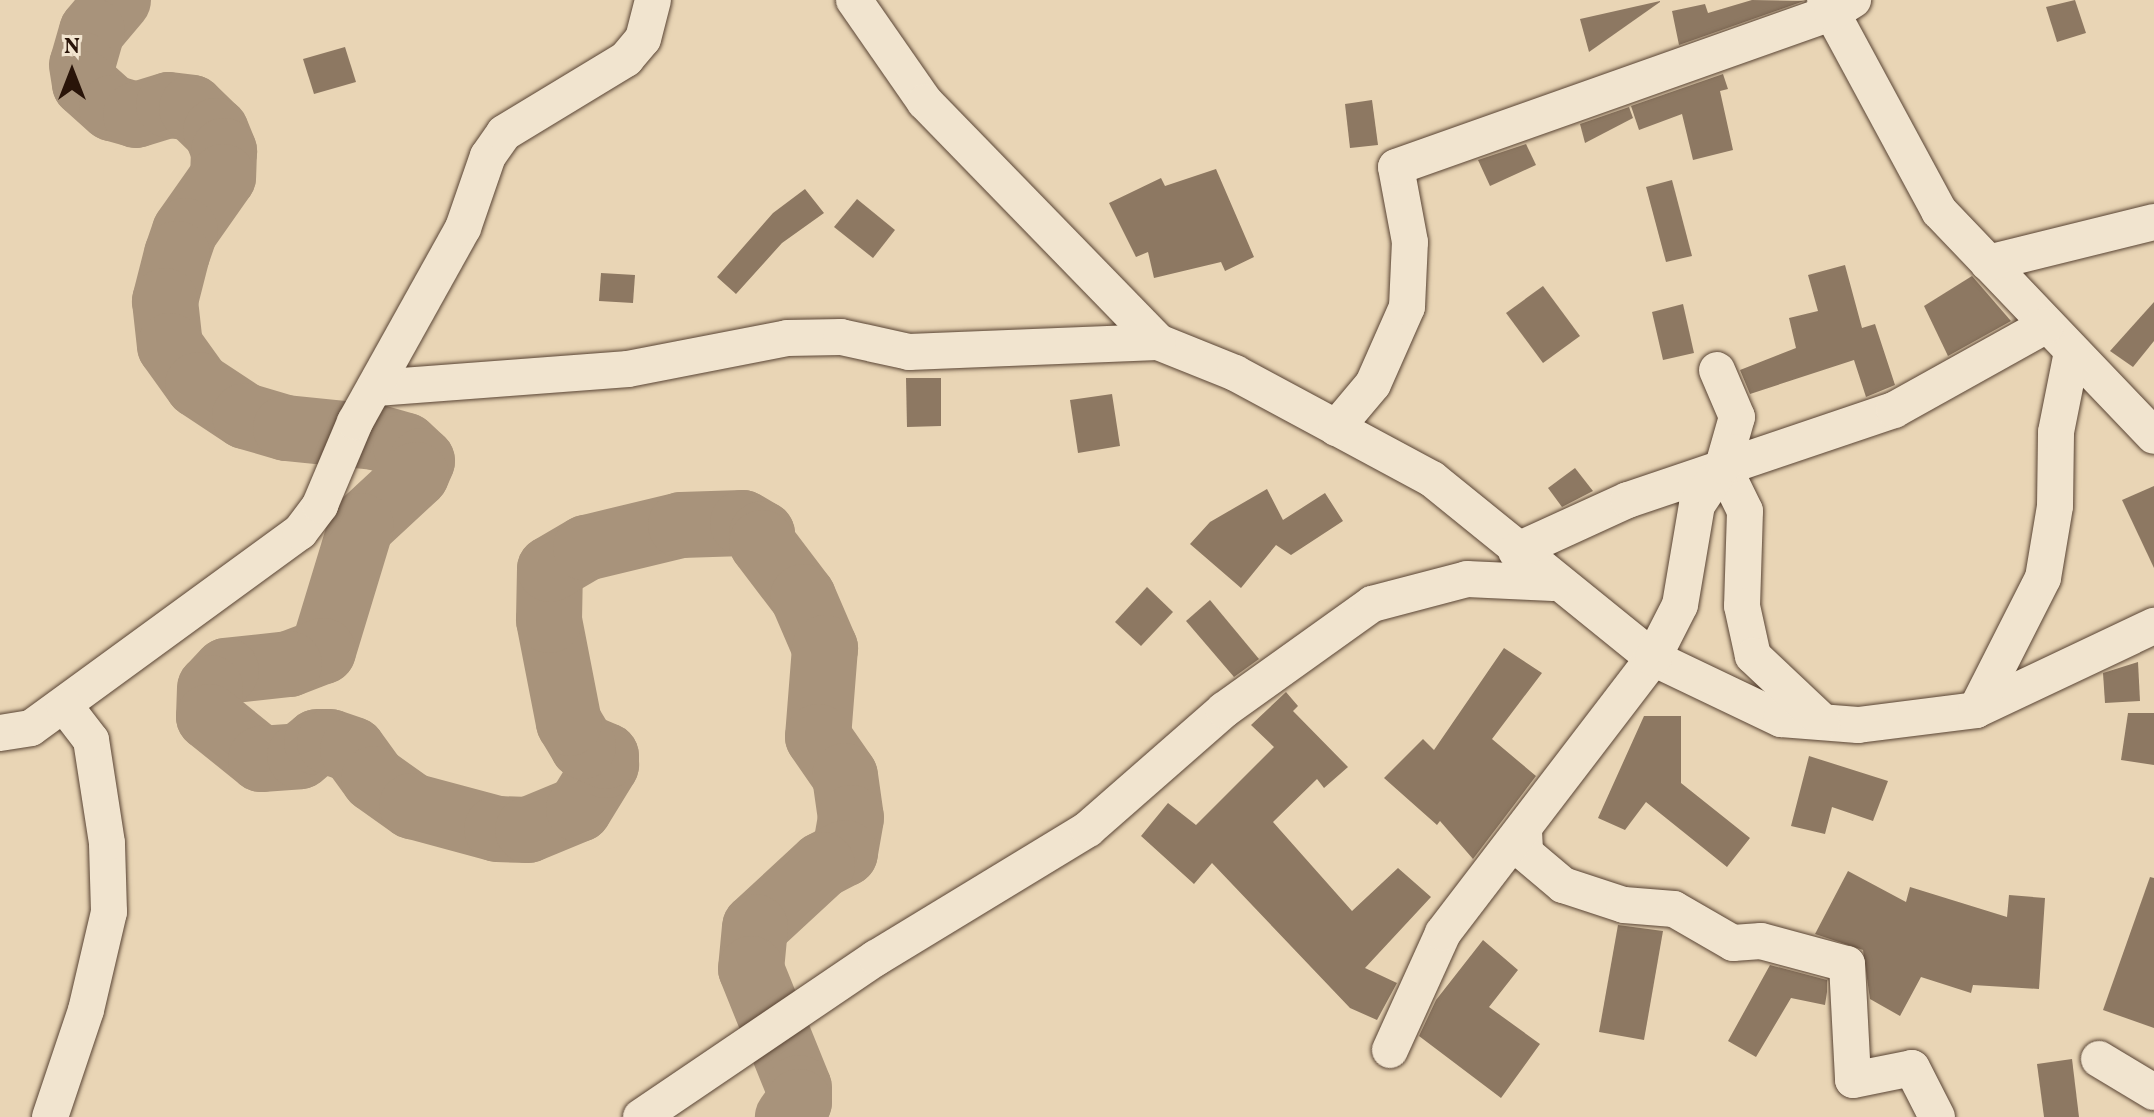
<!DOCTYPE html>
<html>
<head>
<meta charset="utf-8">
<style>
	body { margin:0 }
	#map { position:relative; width:2154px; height:1117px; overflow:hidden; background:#e9d5b5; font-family:Vollkorn,serif }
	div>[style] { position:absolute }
	.river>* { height:66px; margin:-33px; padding:0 33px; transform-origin:33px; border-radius:33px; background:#a8937b }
	.building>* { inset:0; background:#8d7862 }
	.roads { filter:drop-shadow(0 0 2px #594434) drop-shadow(0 0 2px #594434) }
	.minor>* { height:36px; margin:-18px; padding:0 18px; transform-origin:18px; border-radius:18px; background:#f1e4cf }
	span { translate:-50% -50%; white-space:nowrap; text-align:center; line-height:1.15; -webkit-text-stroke:8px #f1e4cf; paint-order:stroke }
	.north { position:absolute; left:32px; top:32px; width:80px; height:80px; -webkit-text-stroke:6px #f1e4cf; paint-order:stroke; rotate:0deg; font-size:22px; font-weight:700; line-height:32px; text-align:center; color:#291409 }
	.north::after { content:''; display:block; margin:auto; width:28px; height:36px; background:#291409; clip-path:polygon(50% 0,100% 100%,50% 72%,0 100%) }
</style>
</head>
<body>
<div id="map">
	<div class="river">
		<div style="left:118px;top:0;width:40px;rotate:130deg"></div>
		<div style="left:92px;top:31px;width:35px;rotate:106deg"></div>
		<div style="left:82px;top:65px;width:19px;rotate:81deg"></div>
		<div style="left:85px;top:84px;width:36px;rotate:42deg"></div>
		<div style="left:112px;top:108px;width:25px;rotate:16deg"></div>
		<div style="left:136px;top:115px;width:34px;rotate:-17deg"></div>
		<div style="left:169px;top:105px;width:23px;rotate:7deg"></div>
		<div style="left:192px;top:108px;width:33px;rotate:44deg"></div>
		<div style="left:216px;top:131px;width:22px;rotate:68deg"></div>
		<div style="left:224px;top:151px;width:26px;rotate:92deg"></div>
		<div style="left:223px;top:177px;width:66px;rotate:125.1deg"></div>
		<div style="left:185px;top:231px;width:24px;rotate:109deg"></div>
		<div style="left:177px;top:254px;width:49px;rotate:104.3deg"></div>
		<div style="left:165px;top:301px;width:45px;rotate:83.7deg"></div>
		<div style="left:170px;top:346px;width:48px;rotate:54.3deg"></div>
		<div style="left:198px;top:385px;width:56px;rotate:33.4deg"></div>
		<div style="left:245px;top:416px;width:43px;rotate:16.3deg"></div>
		<div style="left:286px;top:428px;width:89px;rotate:5.8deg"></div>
		<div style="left:375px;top:437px;width:32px;rotate:16deg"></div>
		<div style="left:406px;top:446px;width:22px;rotate:43deg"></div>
		<div style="left:422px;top:461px;width:15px;rotate:113deg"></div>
		<div style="left:416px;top:475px;width:75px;rotate:137.2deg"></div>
		<div style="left:361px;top:526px;width:131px;rotate:106.9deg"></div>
		<div style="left:323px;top:651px;width:36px;rotate:159deg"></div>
		<div style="left:289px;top:664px;width:63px;rotate:173.7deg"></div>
		<div style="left:226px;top:671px;width:23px;rotate:133deg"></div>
		<div style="left:210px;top:688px;width:29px;rotate:92deg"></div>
		<div style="left:209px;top:717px;width:67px;rotate:38.9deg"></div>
		<div style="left:261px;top:759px;width:39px;rotate:-4deg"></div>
		<div style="left:300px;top:756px;width:22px;rotate:-39deg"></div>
		<div style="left:317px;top:742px;width:13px"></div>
		<div style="left:330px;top:742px;width:24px;rotate:19deg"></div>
		<div style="left:353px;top:750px;width:36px;rotate:54deg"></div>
		<div style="left:374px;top:779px;width:47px;rotate:35.4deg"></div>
		<div style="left:412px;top:806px;width:88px;rotate:15.1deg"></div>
		<div style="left:497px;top:829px;width:31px;rotate:2deg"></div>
		<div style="left:528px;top:830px;width:55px;rotate:-22.4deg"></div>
		<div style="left:579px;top:809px;width:52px;rotate:-58.5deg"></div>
		<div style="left:606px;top:765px;width:9px;rotate:-90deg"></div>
		<div style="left:606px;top:756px;width:25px;rotate:-157deg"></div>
		<div style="left:583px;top:746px;width:27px;rotate:-121deg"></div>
		<div style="left:569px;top:723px;width:105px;rotate:-101deg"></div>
		<div style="left:549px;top:620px;width:51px;rotate:-88.9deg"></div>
		<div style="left:550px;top:569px;width:42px;rotate:-30.3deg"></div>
		<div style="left:586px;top:548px;width:98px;rotate:-13.6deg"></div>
		<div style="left:681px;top:525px;width:62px;rotate:-1.8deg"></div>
		<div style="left:743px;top:523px;width:22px;rotate:30deg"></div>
		<div style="left:762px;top:534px;width:9px;rotate:90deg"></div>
		<div style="left:762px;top:543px;width:68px;rotate:52.8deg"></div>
		<div style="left:803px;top:597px;width:56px;rotate:66.7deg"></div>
		<div style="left:825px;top:648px;width:89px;rotate:94.5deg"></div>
		<div style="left:818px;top:737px;width:47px;rotate:55.3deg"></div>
		<div style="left:845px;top:776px;width:42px;rotate:81.9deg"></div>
		<div style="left:851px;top:818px;width:36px;rotate:100deg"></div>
		<div style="left:845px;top:853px;width:26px;rotate:152deg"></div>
		<div style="left:822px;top:865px;width:91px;rotate:137.2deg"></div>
		<div style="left:755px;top:927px;width:42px;rotate:95.4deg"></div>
		<div style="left:751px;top:969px;width:128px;rotate:68deg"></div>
		<div style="left:799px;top:1088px;width:14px;rotate:90deg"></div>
		<div style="left:799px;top:1102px;width:19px;rotate:126deg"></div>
	</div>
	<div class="building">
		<div style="clip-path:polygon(1752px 0,1804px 1px,1679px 45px,1672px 11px,1705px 4px,1708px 13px)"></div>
		<div style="clip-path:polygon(2075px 0,2086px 33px,2057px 42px,2046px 7px)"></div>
		<div style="clip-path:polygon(1660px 1px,1660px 2px,1589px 52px,1580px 19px)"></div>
		<div style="clip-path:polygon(345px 47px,356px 82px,314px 94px,303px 59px)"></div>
		<div style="clip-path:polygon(1723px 74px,1728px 89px,1720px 91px,1733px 150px,1693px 160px,1682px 114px,1639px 130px,1631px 106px)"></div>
		<div style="clip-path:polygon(1372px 100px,1378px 145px,1350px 148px,1345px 104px)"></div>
		<div style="clip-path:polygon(1629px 107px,1633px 118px,1585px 143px,1580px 124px)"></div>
		<div style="clip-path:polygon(1526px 144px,1536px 165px,1490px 186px,1478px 160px)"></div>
		<div style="clip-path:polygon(1216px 169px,1254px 257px,1225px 271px,1221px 262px,1154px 278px,1148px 252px,1136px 257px,1109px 203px,1161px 178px,1165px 186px)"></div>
		<div style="clip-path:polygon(1672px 180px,1692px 256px,1666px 262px,1646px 187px)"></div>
		<div style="clip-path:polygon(805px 189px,824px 213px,782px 243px,736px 294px,717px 277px,773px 213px)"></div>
		<div style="clip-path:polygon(857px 199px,895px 230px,873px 258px,834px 227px)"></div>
		<div style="clip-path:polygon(1845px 265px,1862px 328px,1875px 324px,1895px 385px,1866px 397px,1854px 360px,1750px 394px,1740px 370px,1796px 348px,1789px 318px,1818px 311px,1808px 275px)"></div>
		<div style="clip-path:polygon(601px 273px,635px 275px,633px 303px,599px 301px)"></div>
		<div style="clip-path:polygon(1972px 276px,2011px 321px,1948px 356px,1924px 306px)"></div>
		<div style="clip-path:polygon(1543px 286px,1580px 336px,1543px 363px,1506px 313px)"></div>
		<div style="clip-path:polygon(2154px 302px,2154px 341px,2133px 367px,2110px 351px)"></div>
		<div style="clip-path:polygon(1683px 304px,1694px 353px,1663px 360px,1652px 312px)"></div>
		<div style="clip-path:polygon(906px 378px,941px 378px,941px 426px,907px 427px)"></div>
		<div style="clip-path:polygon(1112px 394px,1120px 446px,1078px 453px,1070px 400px)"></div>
		<div style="clip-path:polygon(1575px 468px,1593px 491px,1562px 507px,1548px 488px)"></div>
		<div style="clip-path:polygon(2154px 486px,2154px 568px,2122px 500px)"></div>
		<div style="clip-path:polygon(1267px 489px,1283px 520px,1325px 493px,1343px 521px,1291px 555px,1276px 545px,1241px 588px,1190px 544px,1210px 522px)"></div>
		<div style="clip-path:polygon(1147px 587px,1173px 612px,1141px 646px,1115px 622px)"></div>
		<div style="clip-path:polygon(1210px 600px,1259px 659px,1234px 677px,1186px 621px)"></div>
		<div style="clip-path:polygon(1504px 648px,1542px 673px,1492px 739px,1536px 776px,1473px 859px,1440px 821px,1437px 825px,1384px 778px,1423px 739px,1434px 750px)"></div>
		<div style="clip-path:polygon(2138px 662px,2140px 701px,2105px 703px,2103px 673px)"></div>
		<div style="clip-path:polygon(1286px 692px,1298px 706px,1293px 711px,1348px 767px,1324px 788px,1317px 779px,1273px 822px,1352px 911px,1398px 868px,1431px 897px,1365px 968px,1397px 983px,1377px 1020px,1350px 1008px,1212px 863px,1194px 884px,1141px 836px,1168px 803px,1196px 825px,1274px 747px,1251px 725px)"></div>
		<div style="clip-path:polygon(2128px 713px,2154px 713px,2154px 765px,2121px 760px)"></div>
		<div style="clip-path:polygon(1644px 716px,1681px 716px,1681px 783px,1750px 838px,1727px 867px,1646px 802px,1625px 830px,1598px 818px)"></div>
		<div style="clip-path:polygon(1809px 756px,1888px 781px,1873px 821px,1832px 807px,1825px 834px,1791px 826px)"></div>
		<div style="clip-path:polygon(1848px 871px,1906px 902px,1910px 887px,2007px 917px,2009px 895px,2045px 898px,2039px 989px,1973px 985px,1971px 993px,1921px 977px,1900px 1016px,1870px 999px,1863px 950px,1815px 934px)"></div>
		<div style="clip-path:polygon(2150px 877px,2154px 878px,2154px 1028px,2103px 1010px)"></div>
		<div style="clip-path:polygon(1618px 925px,1663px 931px,1644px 1040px,1599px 1032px)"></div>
		<div style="clip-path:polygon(1483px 940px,1518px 970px,1489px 1007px,1540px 1044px,1501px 1098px,1419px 1036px,1436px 1000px)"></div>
		<div style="clip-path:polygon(1770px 965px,1827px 980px,1827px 992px,1825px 1005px,1791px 998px,1756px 1057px,1728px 1041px)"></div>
		<div style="clip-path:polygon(2072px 1059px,2079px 1117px,2044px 1117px,2037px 1064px)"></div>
	</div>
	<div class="roads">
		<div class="minor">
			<div style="left:854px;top:0;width:124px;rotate:55.2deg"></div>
			<div style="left:925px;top:102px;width:334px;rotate:45.8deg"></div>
			<div style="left:1158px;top:342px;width:83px;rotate:21.9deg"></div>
			<div style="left:1235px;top:373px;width:224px;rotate:28.3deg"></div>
			<div style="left:1432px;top:479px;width:284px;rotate:39deg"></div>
			<div style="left:1653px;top:658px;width:142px;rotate:25.5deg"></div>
			<div style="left:1781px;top:719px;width:77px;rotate:4.5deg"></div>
			<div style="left:1858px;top:725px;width:119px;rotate:-7.2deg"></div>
			<div style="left:1976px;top:710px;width:197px;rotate:-25.3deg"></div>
			<div style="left:1825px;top:0;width:240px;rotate:61.6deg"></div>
			<div style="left:1939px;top:211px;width:311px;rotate:46.3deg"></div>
			<div style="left:1988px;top:263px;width:171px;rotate:-13.9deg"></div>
			<div style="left:376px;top:388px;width:253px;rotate:-4.3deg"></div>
			<div style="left:628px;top:369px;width:162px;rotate:-11deg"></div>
			<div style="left:787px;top:338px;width:54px;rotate:-1.1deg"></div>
			<div style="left:841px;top:337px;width:70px;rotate:12.4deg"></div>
			<div style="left:909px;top:352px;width:249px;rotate:-2.3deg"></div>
			<div style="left:1336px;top:428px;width:57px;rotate:-49.9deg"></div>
			<div style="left:1373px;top:384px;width:84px;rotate:-66.2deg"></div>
			<div style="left:1407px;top:307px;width:65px;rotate:-87.4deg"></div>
			<div style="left:1410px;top:242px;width:76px;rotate:-100.6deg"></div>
			<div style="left:1396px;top:167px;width:462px;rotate:-19.5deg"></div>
			<div style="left:1832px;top:13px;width:25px;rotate:-32deg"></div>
			<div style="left:1723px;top:466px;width:50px;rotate:63.9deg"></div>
			<div style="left:1745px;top:511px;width:95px;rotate:91.8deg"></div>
			<div style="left:1742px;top:606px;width:51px;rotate:77.6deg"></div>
			<div style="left:1753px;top:656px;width:95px;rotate:43.3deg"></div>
			<div style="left:1516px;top:551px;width:123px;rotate:-24.5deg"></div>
			<div style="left:1628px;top:500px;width:281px;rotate:-18.7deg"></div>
			<div style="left:1894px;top:410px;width:173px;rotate:-29.1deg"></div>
			<div style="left:1976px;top:710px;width:148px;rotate:-63.1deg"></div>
			<div style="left:2043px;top:578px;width:73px;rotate:-80.5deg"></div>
			<div style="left:2055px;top:506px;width:74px;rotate:-89.2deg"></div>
			<div style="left:2056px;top:432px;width:82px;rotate:-78.7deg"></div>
			<div style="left:0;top:733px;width:31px;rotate:-9deg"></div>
			<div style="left:31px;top:728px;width:333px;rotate:-36.1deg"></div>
			<div style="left:300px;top:532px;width:34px;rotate:-53deg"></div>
			<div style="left:320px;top:505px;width:90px;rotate:-67.1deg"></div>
			<div style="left:355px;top:422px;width:222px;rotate:-60.9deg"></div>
			<div style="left:463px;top:228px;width:76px;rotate:-70.9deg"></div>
			<div style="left:488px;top:156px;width:28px;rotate:-55deg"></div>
			<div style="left:504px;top:133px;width:143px;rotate:-31.2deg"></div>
			<div style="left:626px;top:59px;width:26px;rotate:-50deg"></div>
			<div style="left:643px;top:39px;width:40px;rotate:-75.6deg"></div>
			<div style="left:1524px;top:831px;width:22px;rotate:87deg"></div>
			<div style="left:1525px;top:853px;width:50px;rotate:40.1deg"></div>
			<div style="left:1563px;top:885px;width:64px;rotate:18.2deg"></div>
			<div style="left:1624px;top:905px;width:50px;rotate:4.6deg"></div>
			<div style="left:1674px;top:909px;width:68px;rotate:30deg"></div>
			<div style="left:1733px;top:943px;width:28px;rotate:-4deg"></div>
			<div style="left:1761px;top:941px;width:89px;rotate:15deg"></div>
			<div style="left:1847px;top:964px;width:116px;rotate:87deg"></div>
			<div style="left:1853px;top:1080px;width:60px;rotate:-11.5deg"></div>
			<div style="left:1912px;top:1068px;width:55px;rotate:63deg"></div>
			<div style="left:1390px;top:1050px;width:128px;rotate:-65.6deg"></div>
			<div style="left:1443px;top:933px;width:346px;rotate:-52.6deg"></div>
			<div style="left:1653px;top:658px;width:59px;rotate:-63deg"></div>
			<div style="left:1680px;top:605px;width:101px;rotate:-80.4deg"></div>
			<div style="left:1697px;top:505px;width:47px;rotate:-56.3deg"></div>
			<div style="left:1723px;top:466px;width:51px;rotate:-74.1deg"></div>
			<div style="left:1737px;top:417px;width:51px;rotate:-113.1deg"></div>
			<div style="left:2099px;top:1059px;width:64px;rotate:31deg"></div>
			<div style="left:50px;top:1117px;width:113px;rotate:-71.4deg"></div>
			<div style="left:86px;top:1010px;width:101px;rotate:-76.8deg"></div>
			<div style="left:109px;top:912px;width:69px;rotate:-91.7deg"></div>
			<div style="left:107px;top:843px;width:104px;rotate:-98.8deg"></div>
			<div style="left:91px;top:740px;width:44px;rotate:-127.6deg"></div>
			<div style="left:641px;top:1117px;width:284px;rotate:-34.1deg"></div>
			<div style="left:876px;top:958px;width:248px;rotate:-31.3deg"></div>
			<div style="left:1088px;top:829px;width:181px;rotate:-41.2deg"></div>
			<div style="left:1224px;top:710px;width:182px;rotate:-35.6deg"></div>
			<div style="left:1372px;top:604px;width:98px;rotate:-14.7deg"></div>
			<div style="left:1467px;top:579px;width:86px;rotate:2.7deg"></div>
		</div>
	</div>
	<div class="north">N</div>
</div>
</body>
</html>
